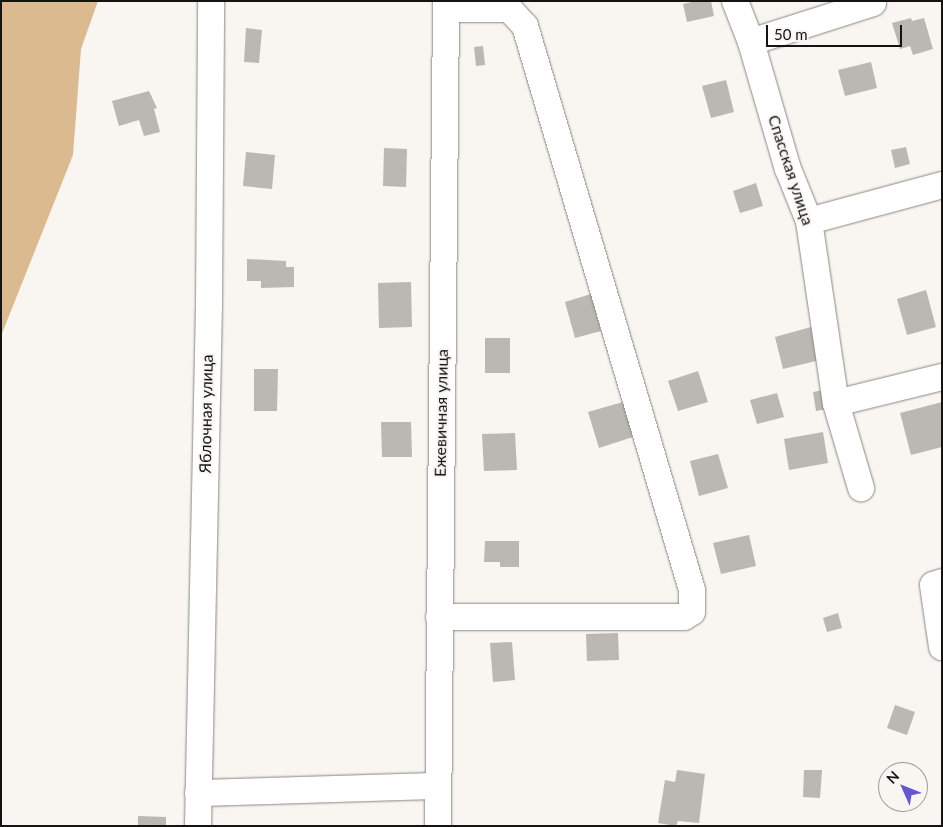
<!DOCTYPE html>
<html>
<head>
<meta charset="utf-8">
<style>
	body { margin:0 }
	#map { position:relative; width:943px; height:827px; overflow:hidden; background:#f9f5f1; font-family:Lato,sans-serif }
	div>[style] { position:absolute }
	.forest>* { inset:0; background:#dbba90 }
	.building>* { inset:0; background:#bbb7b3 }
	.roads { filter:drop-shadow(0 0 1px #8a8783) drop-shadow(0 0 1px #8a8783) }
	.minor>* { height:26px; margin:-13px; padding:0 13px; transform-origin:13px; border-radius:13px; background:#fff }
	span { translate:-50% -50%; white-space:nowrap; text-align:center; line-height:1.15; -webkit-text-stroke:4px #f9f5f1; paint-order:stroke }
	.street-label { font-size:16px; color:#141312 }
	.frame { position:absolute; inset:0; border:2px solid #141312; pointer-events:none }
	.north { position:absolute; left:878px; top:762px; width:50px; height:50px; box-sizing:border-box; background:#f9f5f1; border:1px solid #9d9b98; border-radius:50%; rotate:314deg; font-size:14px; font-weight:700; line-height:20px; text-align:center; color:#141312 }
	.north::after { content:''; display:block; margin:auto; width:18px; height:22px; background:#6657d0; clip-path:polygon(50% 0,100% 100%,50% 72%,0 100%) }
	.scale { position:absolute; left:766px; top:25px; width:136px; height:22px; box-sizing:border-box; border:2px solid #141312; border-top:0; padding-left:6px; font-size:15px; line-height:18px; white-space:nowrap; color:#141312; -webkit-text-stroke:4px #f9f5f1; paint-order:stroke }
</style>
</head>
<body>
<div id="map">
	<div class="forest">
		<div style="clip-path:polygon(1px 1px,98px 1px,81px 49px,73px 155px,1px 336px)"></div>
	</div>
	<div class="building">
		<div style="clip-path:polygon(696px 1px,711px 1px,714px 16px,687px 22px,683px 4px)"></div>
		<div style="clip-path:polygon(911px 18px,912px 21px,924px 18px,933px 49px,913px 55px,910px 46px,900px 49px,892px 23px)"></div>
		<div style="clip-path:polygon(246px 28px,262px 30px,259px 63px,244px 62px)"></div>
		<div style="clip-path:polygon(483px 46px,485px 65px,476px 66px,474px 47px)"></div>
		<div style="clip-path:polygon(871px 62px,877px 88px,845px 96px,838px 70px)"></div>
		<div style="clip-path:polygon(726px 80px,734px 112px,711px 118px,702px 86px)"></div>
		<div style="clip-path:polygon(149px 91px,157px 108px,154px 109px,160px 132px,144px 136px,139px 120px,119px 126px,112px 101px)"></div>
		<div style="clip-path:polygon(906px 147px,910px 164px,895px 168px,891px 150px)"></div>
		<div style="clip-path:polygon(384px 148px,407px 149px,406px 187px,383px 186px)"></div>
		<div style="clip-path:polygon(246px 152px,275px 155px,272px 189px,243px 186px)"></div>
		<div style="clip-path:polygon(756px 183px,763px 206px,740px 213px,733px 191px)"></div>
		<div style="clip-path:polygon(247px 259px,286px 261px,286px 267px,294px 267px,294px 287px,261px 288px,261px 281px,247px 281px)"></div>
		<div style="clip-path:polygon(411px 282px,412px 327px,379px 328px,378px 283px)"></div>
		<div style="clip-path:polygon(926px 290px,936px 327px,907px 335px,897px 299px)"></div>
		<div style="clip-path:polygon(591px 294px,601px 331px,575px 338px,565px 302px)"></div>
		<div style="clip-path:polygon(811px 327px,820px 360px,783px 369px,775px 337px)"></div>
		<div style="clip-path:polygon(485px 338px,510px 338px,510px 373px,485px 373px)"></div>
		<div style="clip-path:polygon(254px 369px,278px 369px,277px 411px,254px 411px)"></div>
		<div style="clip-path:polygon(698px 371px,708px 402px,678px 411px,668px 381px)"></div>
		<div style="clip-path:polygon(829px 389px,833px 408px,816px 411px,813px 392px)"></div>
		<div style="clip-path:polygon(777px 393px,784px 417px,757px 424px,750px 400px)"></div>
		<div style="clip-path:polygon(623px 402px,633px 437px,599px 448px,588px 412px)"></div>
		<div style="clip-path:polygon(942px 402px,942px 447px,911px 455px,900px 413px)"></div>
		<div style="clip-path:polygon(381px 422px,411px 422px,412px 457px,382px 457px)"></div>
		<div style="clip-path:polygon(823px 432px,828px 463px,789px 470px,784px 439px)"></div>
		<div style="clip-path:polygon(515px 433px,517px 470px,484px 471px,482px 434px)"></div>
		<div style="clip-path:polygon(718px 454px,728px 488px,699px 496px,690px 461px)"></div>
		<div style="clip-path:polygon(749px 535px,756px 566px,721px 574px,713px 543px)"></div>
		<div style="clip-path:polygon(485px 541px,519px 541px,519px 567px,500px 567px,500px 562px,484px 562px)"></div>
		<div style="clip-path:polygon(838px 613px,842px 628px,827px 632px,823px 618px)"></div>
		<div style="clip-path:polygon(618px 633px,619px 660px,587px 661px,586px 634px)"></div>
		<div style="clip-path:polygon(512px 642px,515px 680px,493px 682px,490px 643px)"></div>
		<div style="clip-path:polygon(895px 705px,915px 712px,907px 735px,887px 728px)"></div>
		<div style="clip-path:polygon(677px 770px,705px 774px,699px 823px,678px 821px,676px 826px,658px 823px,665px 780px,675px 782px)"></div>
		<div style="clip-path:polygon(804px 770px,822px 770px,820px 798px,803px 797px)"></div>
		<div style="clip-path:polygon(138px 816px,166px 817px,166px 826px,138px 826px)"></div>
	</div>
	<div class="roads">
		<div class="minor">
			<div style="left:735px;top:1px;width:44px;rotate:68.7deg"></div>
			<div style="left:751px;top:42px;width:132px;rotate:73.8deg"></div>
			<div style="left:788px;top:169px;width:56px;rotate:68deg"></div>
			<div style="left:809px;top:221px;width:184px;rotate:81.6deg"></div>
			<div style="left:836px;top:403px;width:89px;rotate:73.6deg"></div>
			<div style="left:751px;top:42px;width:128px;rotate:-17.7deg"></div>
			<div style="left:809px;top:221px;width:138px;rotate:-15.1deg"></div>
			<div style="left:836px;top:403px;width:109px;rotate:-13.8deg"></div>
			<div style="left:942px;top:582px;width:9px;rotate:162deg"></div>
			<div style="left:933px;top:585px;width:63px;rotate:81.7deg"></div>
			<div style="left:439px;top:617px;width:245px"></div>
			<div style="left:684px;top:617px;width:9px;rotate:-32deg"></div>
			<div style="left:692px;top:612px;width:22px;rotate:-90deg"></div>
			<div style="left:692px;top:590px;width:588px;rotate:-106.49deg"></div>
			<div style="left:525px;top:26px;width:23px;rotate:-133deg"></div>
			<div style="left:509px;top:9px;width:63px;rotate:180deg"></div>
			<div style="left:198px;top:793px;width:240px;rotate:-1.7deg"></div>
			<div style="left:198px;top:826px;width:521px;rotate:-88.79deg"></div>
			<div style="left:209px;top:305px;width:304px;rotate:-89.6deg"></div>
			<div style="left:438px;top:826px;width:825px;rotate:-89.44deg"></div>
		</div>
	</div>
	<div class="street-label">
		<span style="left:791px;top:170px;rotate:72deg">Спасская улица</span>
		<span style="left:441px;top:413px;rotate:-89deg">Ежевичная улица</span>
		<span style="left:206px;top:414px;rotate:-89deg">Яблочная улица</span>
	</div>
	<div class="frame"></div>
	<div class="north">N</div>
	<div class="scale">50 m</div>
</div>
</body>
</html>
